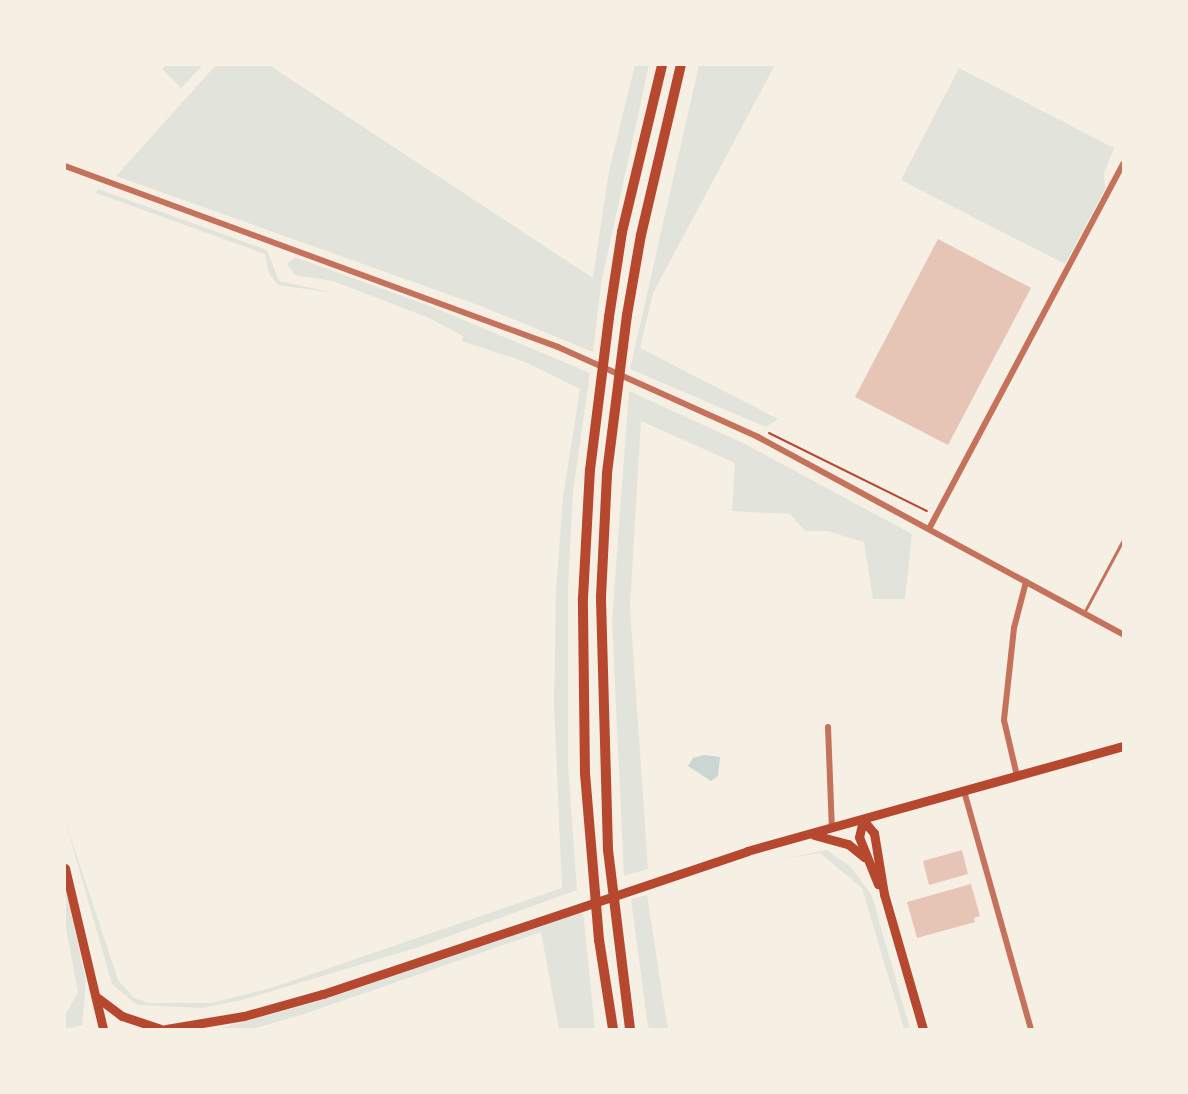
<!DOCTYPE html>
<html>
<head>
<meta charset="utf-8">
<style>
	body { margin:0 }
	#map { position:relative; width:1188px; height:1094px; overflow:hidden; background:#f6efe4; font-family:"Golos Text",sans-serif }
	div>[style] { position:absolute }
	.green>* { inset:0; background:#e2e4dc }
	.water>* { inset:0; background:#c9d6d2 }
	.building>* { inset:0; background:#e6c5b7 }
	.path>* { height:2px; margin:-1px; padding:0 1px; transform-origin:1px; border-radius:1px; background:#b5482f }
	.service>* { height:2.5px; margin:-1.25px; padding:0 1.25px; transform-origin:1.25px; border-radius:1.25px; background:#c5725c }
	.minor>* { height:6px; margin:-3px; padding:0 3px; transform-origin:3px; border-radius:3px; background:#c5725c }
	.secondary>* { height:9px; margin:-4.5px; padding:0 4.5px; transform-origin:4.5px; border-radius:4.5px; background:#b5482f }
	.motorway>* { height:10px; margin:-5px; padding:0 5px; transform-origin:5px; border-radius:5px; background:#b5482f }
	span { translate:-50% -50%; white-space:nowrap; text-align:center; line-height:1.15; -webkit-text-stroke:6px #f6efe4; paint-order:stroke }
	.frame { position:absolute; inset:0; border:66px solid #f6efe4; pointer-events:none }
</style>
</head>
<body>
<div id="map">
	<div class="green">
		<div style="clip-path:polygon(166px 65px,203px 65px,181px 88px,162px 69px)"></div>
		<div style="clip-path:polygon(216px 65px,269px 65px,593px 278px,609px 171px,634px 69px,635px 65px,649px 65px,601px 284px,593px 352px,481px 306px,116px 176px)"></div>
		<div style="clip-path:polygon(699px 65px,775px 65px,653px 293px,640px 348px,778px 419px,766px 427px,630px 369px)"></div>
		<div style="clip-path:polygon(959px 68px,1114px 148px,1104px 173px,1105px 189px,1065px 264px,901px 180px)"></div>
		<div style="clip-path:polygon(98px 189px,267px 250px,279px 281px,334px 293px,278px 285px,269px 274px,265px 254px,96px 193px)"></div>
		<div style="clip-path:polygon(295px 257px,435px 308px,590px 373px,573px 492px,568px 589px,568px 765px,577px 890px,419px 947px,242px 1000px,202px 1008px,137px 1005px,112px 984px,65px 820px,118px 980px,134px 998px,149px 1003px,212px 1003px,274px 987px,562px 888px,554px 704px,556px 590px,563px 497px,580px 389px,525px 362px,462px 341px,463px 336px,429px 318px,333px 281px,295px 275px,287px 264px)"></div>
		<div style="clip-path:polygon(629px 391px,745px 444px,912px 534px,905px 599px,873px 599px,864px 542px,827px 531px,805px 531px,790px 514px,732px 511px,735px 463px,641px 421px,630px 607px,648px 869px,624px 876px,612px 621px)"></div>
		<div style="clip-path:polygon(827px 850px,851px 867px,872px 896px,910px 1029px,904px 1029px,862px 888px,820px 853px,778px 860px)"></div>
		<div style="clip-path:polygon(65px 886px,86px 981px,82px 1025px,65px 1029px,65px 1015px,78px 993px,65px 923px)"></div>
		<div style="clip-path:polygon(647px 895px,662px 993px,668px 1029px,649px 1029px,647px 1020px,631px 899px)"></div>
		<div style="clip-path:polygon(583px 912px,595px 1029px,559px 1029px,541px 932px,304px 1014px,252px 1029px,217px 1029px,317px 1002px)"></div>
	</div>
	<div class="water">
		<div style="clip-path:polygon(704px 755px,720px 757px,718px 776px,711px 781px,688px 766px,693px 758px)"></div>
	</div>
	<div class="building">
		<div style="clip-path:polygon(938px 239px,1031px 288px,948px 445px,855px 397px)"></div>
		<div style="clip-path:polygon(962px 850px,968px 874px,929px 885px,923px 861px)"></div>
		<div style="clip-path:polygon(971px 884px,980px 916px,974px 918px,975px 922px,917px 938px,907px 902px)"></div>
	</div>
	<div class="path">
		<div style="left:769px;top:433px;width:176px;rotate:26.3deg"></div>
	</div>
	<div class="service">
		<div style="left:1085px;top:611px;width:81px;rotate:-61.8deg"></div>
	</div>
	<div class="minor">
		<div style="left:65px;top:166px;width:525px;rotate:20.16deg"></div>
		<div style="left:558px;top:347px;width:219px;rotate:24.2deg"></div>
		<div style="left:758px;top:437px;width:415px;rotate:28.4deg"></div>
		<div style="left:930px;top:527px;width:411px;rotate:-62deg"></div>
		<div style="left:828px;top:727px;width:102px;rotate:87.8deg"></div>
		<div style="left:1017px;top:776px;width:57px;rotate:-103.1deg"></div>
		<div style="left:1004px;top:720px;width:93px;rotate:-83.8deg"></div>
		<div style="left:1014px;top:628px;width:48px;rotate:-75.4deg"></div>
		<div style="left:964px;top:791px;width:247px;rotate:74.3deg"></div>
	</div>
	<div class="secondary">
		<div style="left:863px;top:820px;width:17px;rotate:50deg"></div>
		<div style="left:874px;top:833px;width:62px;rotate:80.7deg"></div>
		<div style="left:884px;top:894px;width:141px;rotate:73.9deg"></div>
		<div style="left:863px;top:820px;width:17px;rotate:103deg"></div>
		<div style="left:859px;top:837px;width:51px;rotate:68deg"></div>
		<div style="left:814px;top:835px;width:35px;rotate:15deg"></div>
		<div style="left:848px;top:844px;width:21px;rotate:39deg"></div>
		<div style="left:65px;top:868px;width:165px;rotate:76.7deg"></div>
		<div style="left:98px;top:998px;width:30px;rotate:37deg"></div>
		<div style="left:122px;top:1016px;width:41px;rotate:18.4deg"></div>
		<div style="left:166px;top:1029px;width:79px;rotate:-9.5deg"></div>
		<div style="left:244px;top:1016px;width:82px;rotate:-15.6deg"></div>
		<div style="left:323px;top:994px;width:447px;rotate:-18.6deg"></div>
		<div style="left:747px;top:851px;width:390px;rotate:-15.6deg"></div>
	</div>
	<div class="motorway">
		<div style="left:613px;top:1029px;width:90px;rotate:-98.9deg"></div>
		<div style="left:599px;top:940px;width:167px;rotate:-94.8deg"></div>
		<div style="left:585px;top:774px;width:176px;rotate:-90.7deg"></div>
		<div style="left:583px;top:598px;width:128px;rotate:-86.9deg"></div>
		<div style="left:590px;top:470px;width:154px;rotate:-82.9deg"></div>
		<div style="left:609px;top:317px;width:86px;rotate:-81.3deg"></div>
		<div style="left:622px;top:232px;width:172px;rotate:-76.5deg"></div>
		<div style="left:630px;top:1029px;width:180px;rotate:-97deg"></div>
		<div style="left:608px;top:850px;width:253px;rotate:-91.6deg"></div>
		<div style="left:601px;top:597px;width:124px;rotate:-87.2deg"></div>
		<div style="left:607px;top:473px;width:159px;rotate:-82.8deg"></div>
		<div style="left:627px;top:315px;width:81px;rotate:-80.1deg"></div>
		<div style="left:641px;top:235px;width:175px;rotate:-76.8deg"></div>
	</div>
	<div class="frame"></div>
</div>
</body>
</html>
